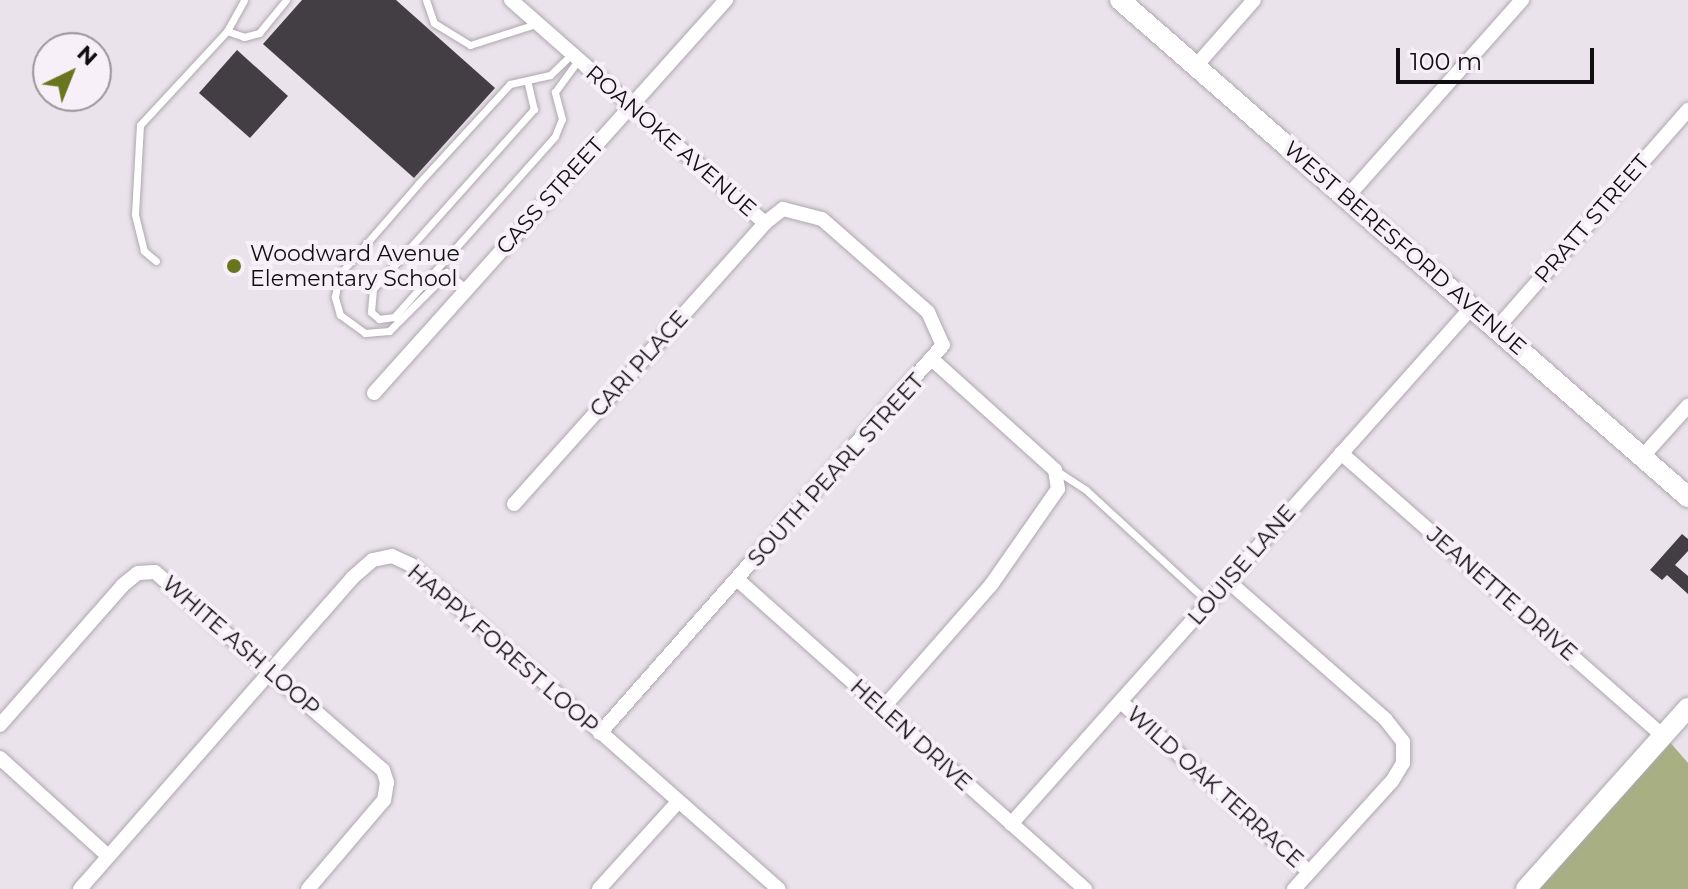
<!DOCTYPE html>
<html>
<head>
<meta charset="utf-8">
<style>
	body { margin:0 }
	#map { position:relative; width:1688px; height:889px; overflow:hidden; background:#eae3eb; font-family:Montserrat,sans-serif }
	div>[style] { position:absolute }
	.forest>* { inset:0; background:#a7af83 }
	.building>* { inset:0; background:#433e44 }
	.roads { filter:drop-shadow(0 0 2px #aea7ae) drop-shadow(0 0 2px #aea7ae) }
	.lane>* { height:7px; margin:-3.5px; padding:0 3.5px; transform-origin:3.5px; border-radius:3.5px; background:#fff }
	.street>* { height:14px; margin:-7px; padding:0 7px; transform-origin:7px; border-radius:7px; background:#fff }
	.secondary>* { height:20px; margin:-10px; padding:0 10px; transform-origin:10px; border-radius:10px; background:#fff }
	.dots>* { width:22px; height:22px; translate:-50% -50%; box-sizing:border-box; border:4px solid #f7f0f8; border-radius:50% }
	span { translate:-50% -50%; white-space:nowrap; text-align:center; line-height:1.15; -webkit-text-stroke:8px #f7f0f8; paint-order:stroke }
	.street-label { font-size:22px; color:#100e10 }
	.poi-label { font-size:22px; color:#100e10 }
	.left { translate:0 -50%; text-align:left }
	.north { position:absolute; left:32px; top:32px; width:80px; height:80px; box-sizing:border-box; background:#f7f0f8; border:2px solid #9b969b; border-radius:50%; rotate:43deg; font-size:22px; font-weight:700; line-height:32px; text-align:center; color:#100e10 }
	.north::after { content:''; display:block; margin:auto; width:28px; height:36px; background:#6a7520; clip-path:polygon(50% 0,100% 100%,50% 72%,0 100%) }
	.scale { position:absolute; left:1396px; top:48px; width:198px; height:36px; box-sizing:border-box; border:4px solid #100e10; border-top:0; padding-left:10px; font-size:24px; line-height:28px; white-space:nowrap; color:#100e10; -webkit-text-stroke:6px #f7f0f8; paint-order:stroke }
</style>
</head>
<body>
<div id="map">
	<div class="forest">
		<div style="clip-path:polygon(1668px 740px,1688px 763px,1688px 889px,1535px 889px)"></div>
	</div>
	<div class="building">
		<div style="clip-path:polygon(302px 0,396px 0,495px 88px,414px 178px,263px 44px)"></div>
		<div style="clip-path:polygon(237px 50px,288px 96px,250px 138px,199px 93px)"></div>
		<div style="clip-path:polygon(1682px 534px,1688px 539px,1688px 551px,1675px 565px,1688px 576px,1688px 594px,1667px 575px,1662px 580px,1650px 570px)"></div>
	</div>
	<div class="roads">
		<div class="lane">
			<div style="left:426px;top:0;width:24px;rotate:71deg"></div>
			<div style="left:434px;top:23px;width:42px;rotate:31.4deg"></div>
			<div style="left:470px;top:45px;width:69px;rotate:-17.7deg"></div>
			<div style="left:227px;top:31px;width:18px;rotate:19deg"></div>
			<div style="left:244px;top:37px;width:16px;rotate:-15deg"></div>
			<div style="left:259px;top:33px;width:43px;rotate:-50.7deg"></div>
			<div style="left:528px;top:84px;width:26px;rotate:77deg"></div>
			<div style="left:534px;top:109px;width:241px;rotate:131.8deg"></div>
			<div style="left:373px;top:289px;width:23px;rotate:95deg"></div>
			<div style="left:371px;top:312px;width:11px;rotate:41deg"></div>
			<div style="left:379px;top:319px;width:15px;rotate:-8deg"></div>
			<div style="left:394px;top:317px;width:242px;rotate:-48.3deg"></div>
			<div style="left:555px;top:136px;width:18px;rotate:-68deg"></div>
			<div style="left:562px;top:119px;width:28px;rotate:-105deg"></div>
			<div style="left:555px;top:92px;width:41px;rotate:-54deg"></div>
			<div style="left:156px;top:261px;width:16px;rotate:-140deg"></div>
			<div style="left:144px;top:251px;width:38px;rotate:-104deg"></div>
			<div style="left:135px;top:214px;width:89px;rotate:-86.8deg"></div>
			<div style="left:140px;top:125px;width:128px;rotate:-47.2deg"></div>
			<div style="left:227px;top:31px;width:35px;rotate:-61deg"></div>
			<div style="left:446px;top:272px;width:26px;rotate:39deg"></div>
			<div style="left:447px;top:273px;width:82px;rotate:135deg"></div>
			<div style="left:389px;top:331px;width:24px;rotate:175deg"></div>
			<div style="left:365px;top:333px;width:31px;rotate:-144deg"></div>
			<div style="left:340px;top:315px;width:19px;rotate:-106deg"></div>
			<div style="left:335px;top:297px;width:22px;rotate:-80deg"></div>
			<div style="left:339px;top:275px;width:121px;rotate:-49deg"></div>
			<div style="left:418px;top:184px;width:136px;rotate:-47.4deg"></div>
			<div style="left:510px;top:84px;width:41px;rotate:-12.7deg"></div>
			<div style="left:550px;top:75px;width:30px;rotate:-44deg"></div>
			<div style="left:1057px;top:471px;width:35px;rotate:33deg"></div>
			<div style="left:1086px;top:490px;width:167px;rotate:42.6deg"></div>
		</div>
		<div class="street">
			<div style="left:511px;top:0;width:338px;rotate:41.3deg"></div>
			<div style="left:765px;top:223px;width:23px;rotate:-38deg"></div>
			<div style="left:783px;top:209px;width:40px;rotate:14.4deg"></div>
			<div style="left:822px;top:219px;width:141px;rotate:41.3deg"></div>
			<div style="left:928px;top:312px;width:36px;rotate:66deg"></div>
			<div style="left:943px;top:345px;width:518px;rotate:131.48deg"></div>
			<div style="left:1195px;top:67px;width:89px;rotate:-48.6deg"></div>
			<div style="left:1347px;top:197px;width:264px;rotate:-48.4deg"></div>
			<div style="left:1497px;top:328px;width:290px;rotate:-48.8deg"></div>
			<div style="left:374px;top:393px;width:528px;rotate:-48.15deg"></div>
			<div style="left:1341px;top:453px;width:429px;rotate:41.3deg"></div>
			<div style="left:1642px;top:457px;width:69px;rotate:-48deg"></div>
			<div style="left:514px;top:504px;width:377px;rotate:-48.2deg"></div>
			<div style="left:738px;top:580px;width:465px;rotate:41.7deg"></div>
			<div style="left:1228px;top:581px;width:210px;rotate:41.3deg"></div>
			<div style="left:1386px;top:720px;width:28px;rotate:52deg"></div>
			<div style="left:1403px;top:742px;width:21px;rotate:90deg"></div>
			<div style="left:1403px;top:763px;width:21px;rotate:121deg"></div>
			<div style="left:1392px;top:781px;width:146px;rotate:132.2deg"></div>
			<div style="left:1121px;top:702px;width:253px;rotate:42.1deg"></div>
			<div style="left:882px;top:709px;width:165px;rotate:-48.7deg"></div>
			<div style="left:991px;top:585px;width:117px;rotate:-55.1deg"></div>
			<div style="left:1058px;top:489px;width:19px;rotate:-99deg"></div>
			<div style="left:1055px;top:470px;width:164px;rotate:-138deg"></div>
			<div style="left:0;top:725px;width:186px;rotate:-48.7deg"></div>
			<div style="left:123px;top:585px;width:19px;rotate:-39deg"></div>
			<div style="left:138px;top:573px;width:17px;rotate:-3deg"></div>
			<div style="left:155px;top:572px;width:302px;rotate:41deg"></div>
			<div style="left:383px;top:770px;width:13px;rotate:72deg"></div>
			<div style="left:387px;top:782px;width:18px;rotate:99deg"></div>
			<div style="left:384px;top:800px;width:117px;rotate:130.5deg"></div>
			<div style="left:0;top:758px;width:146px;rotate:42.2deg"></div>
			<div style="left:1011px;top:824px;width:693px;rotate:-48.28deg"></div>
			<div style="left:80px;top:889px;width:413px;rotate:-48.8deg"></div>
			<div style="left:352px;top:578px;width:28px;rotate:-41deg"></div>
			<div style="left:373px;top:560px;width:19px;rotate:-12deg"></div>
			<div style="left:392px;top:556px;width:21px;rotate:25deg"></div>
			<div style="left:411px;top:565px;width:490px;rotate:41.4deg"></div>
			<div style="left:599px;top:889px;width:116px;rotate:-47.8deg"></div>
		</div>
		<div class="secondary">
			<div style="left:1120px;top:0;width:755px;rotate:41.19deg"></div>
			<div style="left:1526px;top:889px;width:243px;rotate:-48.2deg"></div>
		</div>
	</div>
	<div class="dots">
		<div style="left:234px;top:266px;background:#6a7520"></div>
	</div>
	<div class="street-label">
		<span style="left:671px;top:141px;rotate:41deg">ROANOKE AVENUE</span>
		<span style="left:550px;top:196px;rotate:-48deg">CASS STREET</span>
		<span style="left:1592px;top:219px;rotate:-49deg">PRATT STREET</span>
		<span style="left:1405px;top:248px;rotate:41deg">WEST BERESFORD AVENUE</span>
		<span style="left:639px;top:364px;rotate:-48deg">CARI PLACE</span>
		<span style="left:836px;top:470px;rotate:-48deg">SOUTH PEARL STREET</span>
		<span style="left:1242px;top:565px;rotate:-49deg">LOUISE LANE</span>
		<span style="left:1502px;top:594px;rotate:41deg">JEANETTE DRIVE</span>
		<span style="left:241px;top:646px;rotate:41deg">WHITE ASH LOOP</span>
		<span style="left:503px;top:649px;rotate:41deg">HAPPY FOREST LOOP</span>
		<span style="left:911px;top:735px;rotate:42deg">HELEN DRIVE</span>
		<span style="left:1215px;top:787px;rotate:42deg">WILD OAK TERRACE</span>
	</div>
	<div class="poi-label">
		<span class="left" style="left:250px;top:266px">Woodward Avenue<br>Elementary School</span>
	</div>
	<div class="north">N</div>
	<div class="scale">100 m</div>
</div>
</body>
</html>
